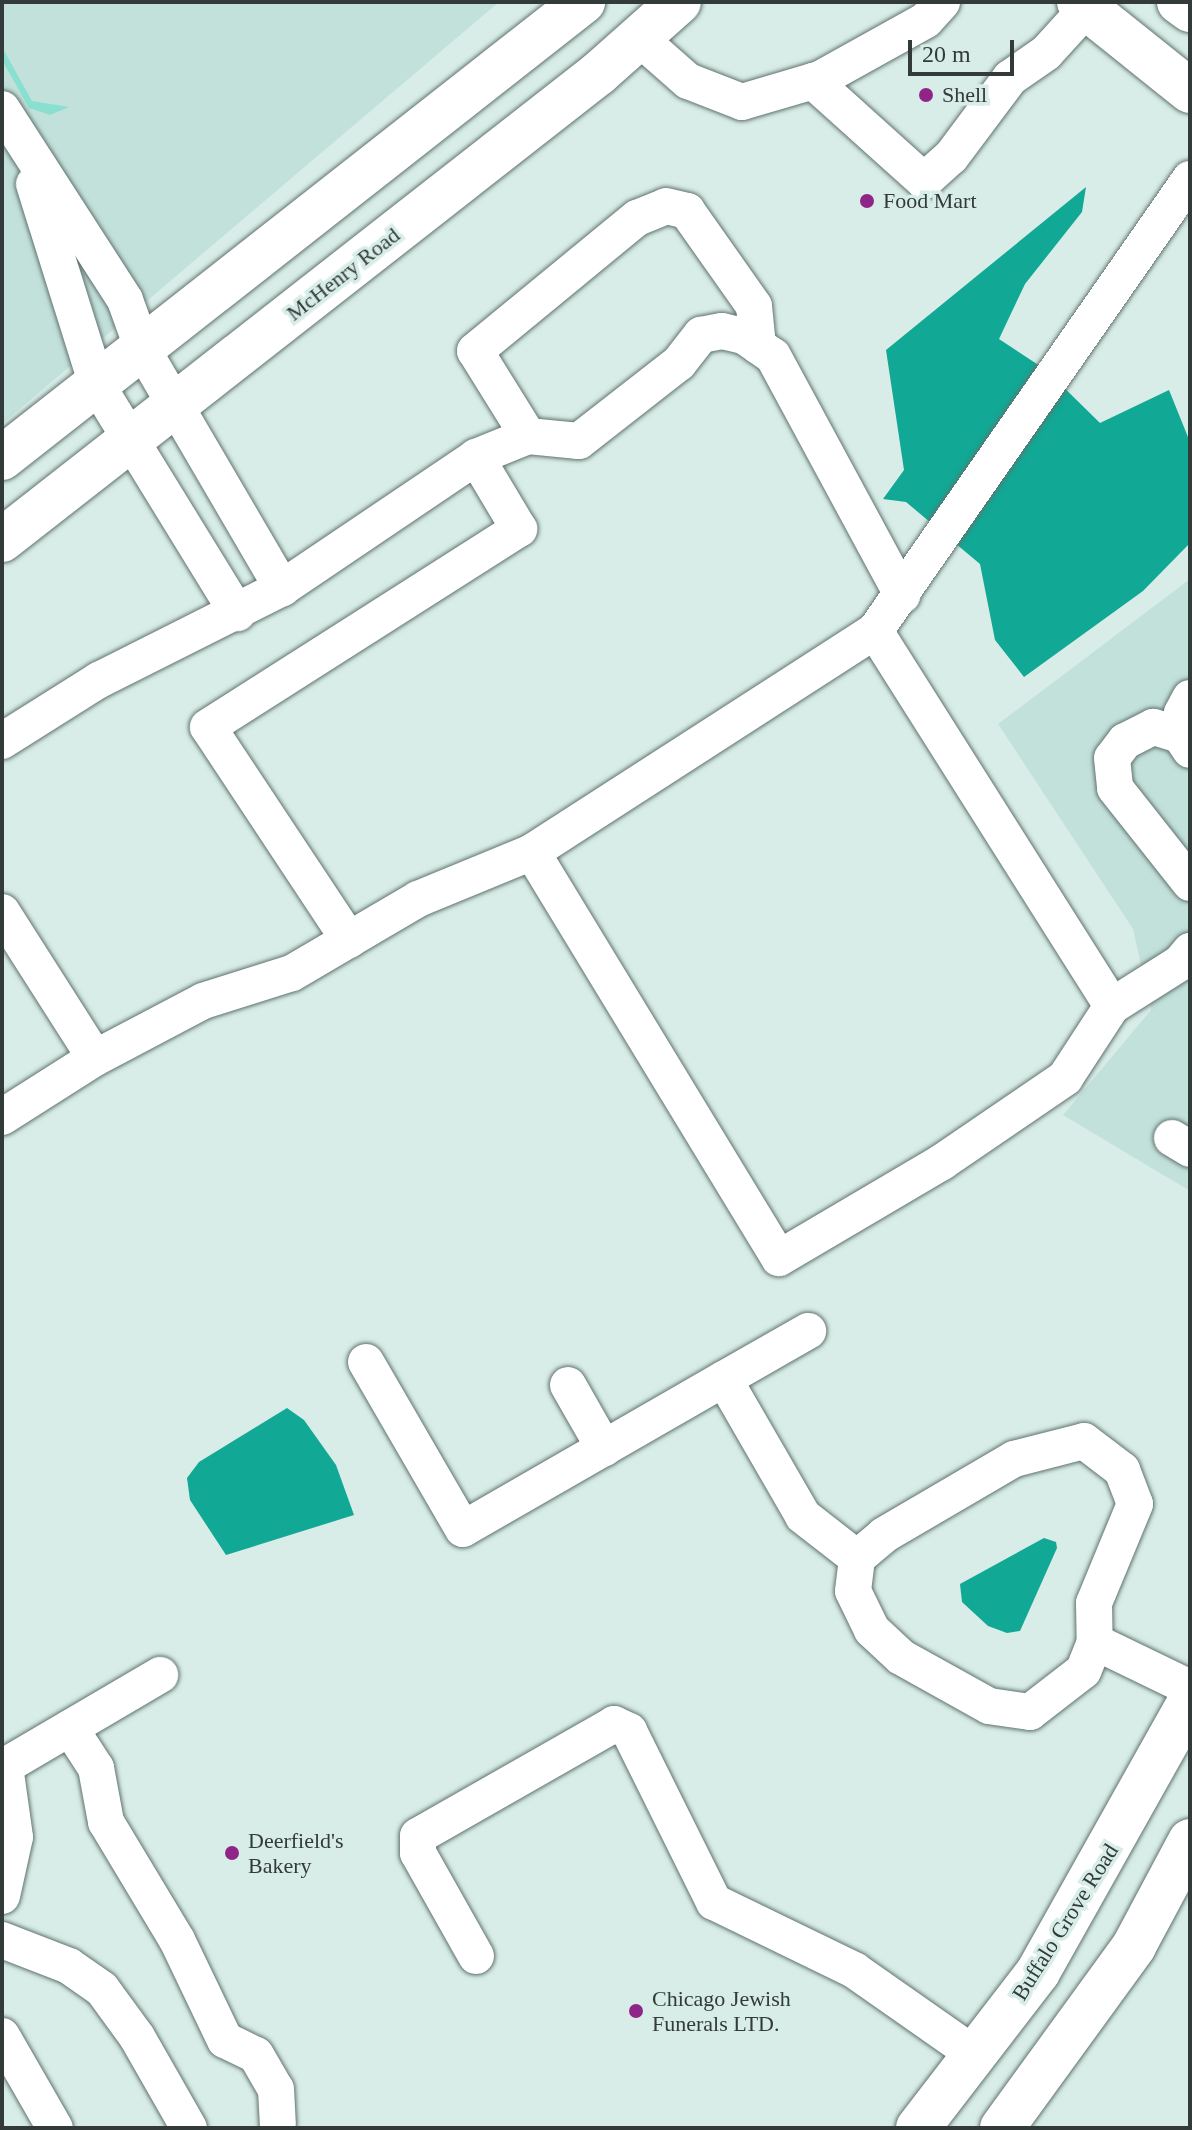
<!DOCTYPE html>
<html>
<head>
<meta charset="utf-8">
<style>
	body { margin:0 }
	#map { position:relative; width:1192px; height:2130px; overflow:hidden; background:#d8ede8; font-family:"Times New Roman",serif }
	div>[style] { position:absolute }
	.built>* { inset:0; background:#c3e1db }
	.green>* { inset:0; background:#89e0d0 }
	.water>* { inset:0; background:#11a895 }
	.roads { filter:drop-shadow(0 0 2px #60726e) drop-shadow(0 0 2px #60726e) }
	.minor>* { height:36px; margin:-18px; padding:0 18px; transform-origin:18px; border-radius:18px; background:#fff }
	.major>* { height:44px; margin:-22px; padding:0 22px; transform-origin:22px; border-radius:22px; background:#fff }
	.dots>* { width:22px; height:22px; translate:-50% -50%; box-sizing:border-box; border:4px solid #d8ede8; border-radius:50% }
	span { translate:-50% -50%; white-space:nowrap; text-align:center; line-height:1.15; -webkit-text-stroke:7px #d8ede8; paint-order:stroke }
	.poi-label { font-size:22px; color:#323b39 }
	.left { translate:0 -50%; text-align:left }
	.street-label { font-size:22px; color:#323b39 }
	.frame { position:absolute; inset:0; border:4px solid #323b39; pointer-events:none }
	.scale { position:absolute; left:908px; top:40px; width:106px; height:36px; box-sizing:border-box; border:4px solid #323b39; border-top:0; padding-left:10px; font-size:24px; line-height:28px; white-space:nowrap; color:#323b39; -webkit-text-stroke:6px #d8ede8; paint-order:stroke }
</style>
</head>
<body>
<div id="map">
	<div class="built">
		<div style="clip-path:polygon(2px 2px,499px 2px,2px 424px)"></div>
		<div style="clip-path:polygon(1190px 579px,1190px 1191px,1063px 1115px,1151px 1010px,1133px 929px,998px 724px)"></div>
	</div>
	<div class="green">
		<div style="clip-path:polygon(2px 47px,32px 101px,69px 107px,50px 115px,29px 108px,2px 60px)"></div>
	</div>
	<div class="water">
		<div style="clip-path:polygon(1086px 187px,1082px 212px,1025px 284px,999px 339px,1046px 370px,1100px 423px,1169px 390px,1190px 442px,1190px 543px,1143px 591px,1024px 677px,995px 640px,980px 564px,906px 502px,883px 499px,904px 470px,886px 350px)"></div>
		<div style="clip-path:polygon(287px 1408px,304px 1420px,336px 1465px,354px 1515px,226px 1555px,190px 1500px,187px 1478px,199px 1462px)"></div>
		<div style="clip-path:polygon(1044px 1538px,1056px 1542px,1057px 1548px,1020px 1631px,1007px 1633px,988px 1626px,962px 1602px,960px 1584px)"></div>
	</div>
	<div class="roads">
		<div class="minor">
			<div style="left:639px;top:38px;width:65px;rotate:41.3deg"></div>
			<div style="left:688px;top:81px;width:58px;rotate:21.3deg"></div>
			<div style="left:742px;top:102px;width:81px;rotate:-16.4deg"></div>
			<div style="left:820px;top:79px;width:121px;rotate:-29.1deg"></div>
			<div style="left:926px;top:20px;width:24px;rotate:-48deg"></div>
			<div style="left:813px;top:81px;width:149px;rotate:42deg"></div>
			<div style="left:924px;top:181px;width:36px;rotate:-42deg"></div>
			<div style="left:951px;top:157px;width:99px;rotate:-53.2deg"></div>
			<div style="left:1010px;top:78px;width:44px;rotate:-34.8deg"></div>
			<div style="left:1046px;top:53px;width:61px;rotate:-47.7deg"></div>
			<div style="left:2px;top:109px;width:227px;rotate:57.2deg"></div>
			<div style="left:125px;top:300px;width:53px;rotate:70.2deg"></div>
			<div style="left:143px;top:350px;width:276px;rotate:59.7deg"></div>
			<div style="left:34px;top:184px;width:211px;rotate:72.6deg"></div>
			<div style="left:97px;top:385px;width:268px;rotate:58.4deg"></div>
			<div style="left:528px;top:436px;width:100px;rotate:-121.9deg"></div>
			<div style="left:475px;top:351px;width:210px;rotate:-39.4deg"></div>
			<div style="left:637px;top:218px;width:31px;rotate:-22deg"></div>
			<div style="left:666px;top:206px;width:22px;rotate:13deg"></div>
			<div style="left:687px;top:211px;width:116px;rotate:54.8deg"></div>
			<div style="left:754px;top:306px;width:40px;rotate:84.3deg"></div>
			<div style="left:1190px;top:698px;width:17px;rotate:118deg"></div>
			<div style="left:1182px;top:713px;width:22px;rotate:95deg"></div>
			<div style="left:1180px;top:735px;width:18px;rotate:56deg"></div>
			<div style="left:1180px;top:735px;width:28px;rotate:-163deg"></div>
			<div style="left:1153px;top:727px;width:31px;rotate:153deg"></div>
			<div style="left:1125px;top:741px;width:21px;rotate:127deg"></div>
			<div style="left:1112px;top:758px;width:30px;rotate:84deg"></div>
			<div style="left:1115px;top:788px;width:121px;rotate:51.7deg"></div>
			<div style="left:2px;top:741px;width:115px;rotate:-32.2deg"></div>
			<div style="left:99px;top:680px;width:205px;rotate:-26.7deg"></div>
			<div style="left:282px;top:588px;width:234px;rotate:-34deg"></div>
			<div style="left:476px;top:457px;width:56px;rotate:-22deg"></div>
			<div style="left:528px;top:436px;width:51px;rotate:5.6deg"></div>
			<div style="left:579px;top:441px;width:127px;rotate:-38deg"></div>
			<div style="left:679px;top:363px;width:36px;rotate:-52deg"></div>
			<div style="left:701px;top:335px;width:21px;rotate:-11deg"></div>
			<div style="left:722px;top:331px;width:23px;rotate:13deg"></div>
			<div style="left:744px;top:336px;width:35px;rotate:35deg"></div>
			<div style="left:773px;top:356px;width:272px;rotate:61.6deg"></div>
			<div style="left:532px;top:852px;width:475px;rotate:58.7deg"></div>
			<div style="left:779px;top:1258px;width:189px;rotate:-30.5deg"></div>
			<div style="left:942px;top:1162px;width:149px;rotate:-34.3deg"></div>
			<div style="left:1065px;top:1078px;width:86px;rotate:-56.9deg"></div>
			<div style="left:1112px;top:1006px;width:444px;rotate:-122.3deg"></div>
			<div style="left:2px;top:912px;width:173px;rotate:57.5deg"></div>
			<div style="left:349px;top:940px;width:255px;rotate:-123.5deg"></div>
			<div style="left:208px;top:727px;width:369px;rotate:-32.5deg"></div>
			<div style="left:519px;top:529px;width:84px;rotate:-120.8deg"></div>
			<div style="left:1112px;top:1006px;width:80px;rotate:-32.3deg"></div>
			<div style="left:1180px;top:963px;width:16px;rotate:-50deg"></div>
			<div style="left:2px;top:1117px;width:110px;rotate:-32.4deg"></div>
			<div style="left:95px;top:1058px;width:122px;rotate:-27.8deg"></div>
			<div style="left:203px;top:1001px;width:93px;rotate:-17.5deg"></div>
			<div style="left:292px;top:973px;width:146px;rotate:-30.4deg"></div>
			<div style="left:418px;top:899px;width:123px;rotate:-22.4deg"></div>
			<div style="left:532px;top:852px;width:408px;rotate:-32.8deg"></div>
			<div style="left:875px;top:631px;width:551px;rotate:-55.13deg"></div>
			<div style="left:1172px;top:1138px;width:21px;rotate:31deg"></div>
			<div style="left:366px;top:1362px;width:193px;rotate:59.9deg"></div>
			<div style="left:463px;top:1529px;width:301px;rotate:-29.9deg"></div>
			<div style="left:724px;top:1379px;width:158px;rotate:60deg"></div>
			<div style="left:803px;top:1516px;width:68px;rotate:37.9deg"></div>
			<div style="left:724px;top:1379px;width:97px;rotate:-29.7deg"></div>
			<div style="left:568px;top:1385px;width:73px;rotate:60.3deg"></div>
			<div style="left:1084px;top:1441px;width:48px;rotate:37.3deg"></div>
			<div style="left:1122px;top:1470px;width:36px;rotate:69deg"></div>
			<div style="left:1135px;top:1504px;width:107px;rotate:112.5deg"></div>
			<div style="left:1094px;top:1603px;width:39px;rotate:89deg"></div>
			<div style="left:1095px;top:1642px;width:31px;rotate:112deg"></div>
			<div style="left:1083px;top:1671px;width:67px;rotate:142.3deg"></div>
			<div style="left:1030px;top:1712px;width:41px;rotate:-171.7deg"></div>
			<div style="left:989px;top:1706px;width:101px;rotate:-150.9deg"></div>
			<div style="left:901px;top:1657px;width:40px;rotate:-137deg"></div>
			<div style="left:872px;top:1630px;width:43px;rotate:-116deg"></div>
			<div style="left:853px;top:1591px;width:33px;rotate:-83deg"></div>
			<div style="left:857px;top:1558px;width:35px;rotate:-40deg"></div>
			<div style="left:884px;top:1535px;width:151px;rotate:-30.3deg"></div>
			<div style="left:1014px;top:1459px;width:72px;rotate:-14.4deg"></div>
			<div style="left:1095px;top:1642px;width:106px;rotate:25.8deg"></div>
			<div style="left:70px;top:1728px;width:48px;rotate:57deg"></div>
			<div style="left:96px;top:1768px;width:55px;rotate:79.5deg"></div>
			<div style="left:106px;top:1822px;width:138px;rotate:59deg"></div>
			<div style="left:177px;top:1940px;width:111px;rotate:64.4deg"></div>
			<div style="left:225px;top:2040px;width:34px;rotate:26deg"></div>
			<div style="left:256px;top:2055px;width:39px;rotate:60deg"></div>
			<div style="left:276px;top:2089px;width:35px;rotate:87deg"></div>
			<div style="left:2px;top:1896px;width:60px;rotate:-77.6deg"></div>
			<div style="left:15px;top:1837px;width:72px;rotate:-98deg"></div>
			<div style="left:5px;top:1766px;width:180px;rotate:-30.4deg"></div>
			<div style="left:2px;top:1940px;width:72px;rotate:21.2deg"></div>
			<div style="left:69px;top:1966px;width:40px;rotate:34.9deg"></div>
			<div style="left:102px;top:1989px;width:59px;rotate:53.9deg"></div>
			<div style="left:137px;top:2037px;width:105px;rotate:60.3deg"></div>
			<div style="left:476px;top:1956px;width:118px;rotate:-119.4deg"></div>
			<div style="left:418px;top:1853px;width:17px;rotate:-90deg"></div>
			<div style="left:418px;top:1836px;width:226px;rotate:-29.7deg"></div>
			<div style="left:614px;top:1724px;width:17px;rotate:25deg"></div>
			<div style="left:629px;top:1731px;width:191px;rotate:63.6deg"></div>
			<div style="left:714px;top:1902px;width:156px;rotate:25.9deg"></div>
			<div style="left:854px;top:1970px;width:150px;rotate:35deg"></div>
			<div style="left:2px;top:2036px;width:106px;rotate:60.1deg"></div>
		</div>
		<div class="major">
			<div style="left:1079px;top:2px;width:142px;rotate:38.7deg"></div>
			<div style="left:1179px;top:2px;width:14px;rotate:36deg"></div>
			<div style="left:2px;top:458px;width:739px;rotate:-38.13deg"></div>
			<div style="left:2px;top:540px;width:758px;rotate:-38.03deg"></div>
			<div style="left:599px;top:73px;width:107px;rotate:-41.6deg"></div>
			<div style="left:918px;top:2128px;width:197px;rotate:-52.4deg"></div>
			<div style="left:1038px;top:1972px;width:311px;rotate:-60.7deg"></div>
			<div style="left:1002px;top:2128px;width:225px;rotate:-54deg"></div>
			<div style="left:1134px;top:1946px;width:119px;rotate:-61.9deg"></div>
		</div>
	</div>
	<div class="dots">
		<div style="left:926px;top:95px;background:#902588"></div>
		<div style="left:867px;top:201px;background:#902588"></div>
		<div style="left:232px;top:1853px;background:#902588"></div>
		<div style="left:636px;top:2011px;background:#902588"></div>
	</div>
	<div class="poi-label">
		<span class="left" style="left:942px;top:95px">Shell</span>
		<span class="left" style="left:883px;top:201px">Food Mart</span>
		<span class="left" style="left:248px;top:1853px">Deerfield's<br>Bakery</span>
		<span class="left" style="left:652px;top:2011px">Chicago Jewish<br>Funerals LTD.</span>
	</div>
	<div class="street-label">
		<span style="left:343px;top:274px;rotate:-38deg">McHenry Road</span>
		<span style="left:1065px;top:1922px;rotate:-58deg">Buffalo Grove Road</span>
	</div>
	<div class="frame"></div>
	<div class="scale">20 m</div>
</div>
</body>
</html>
